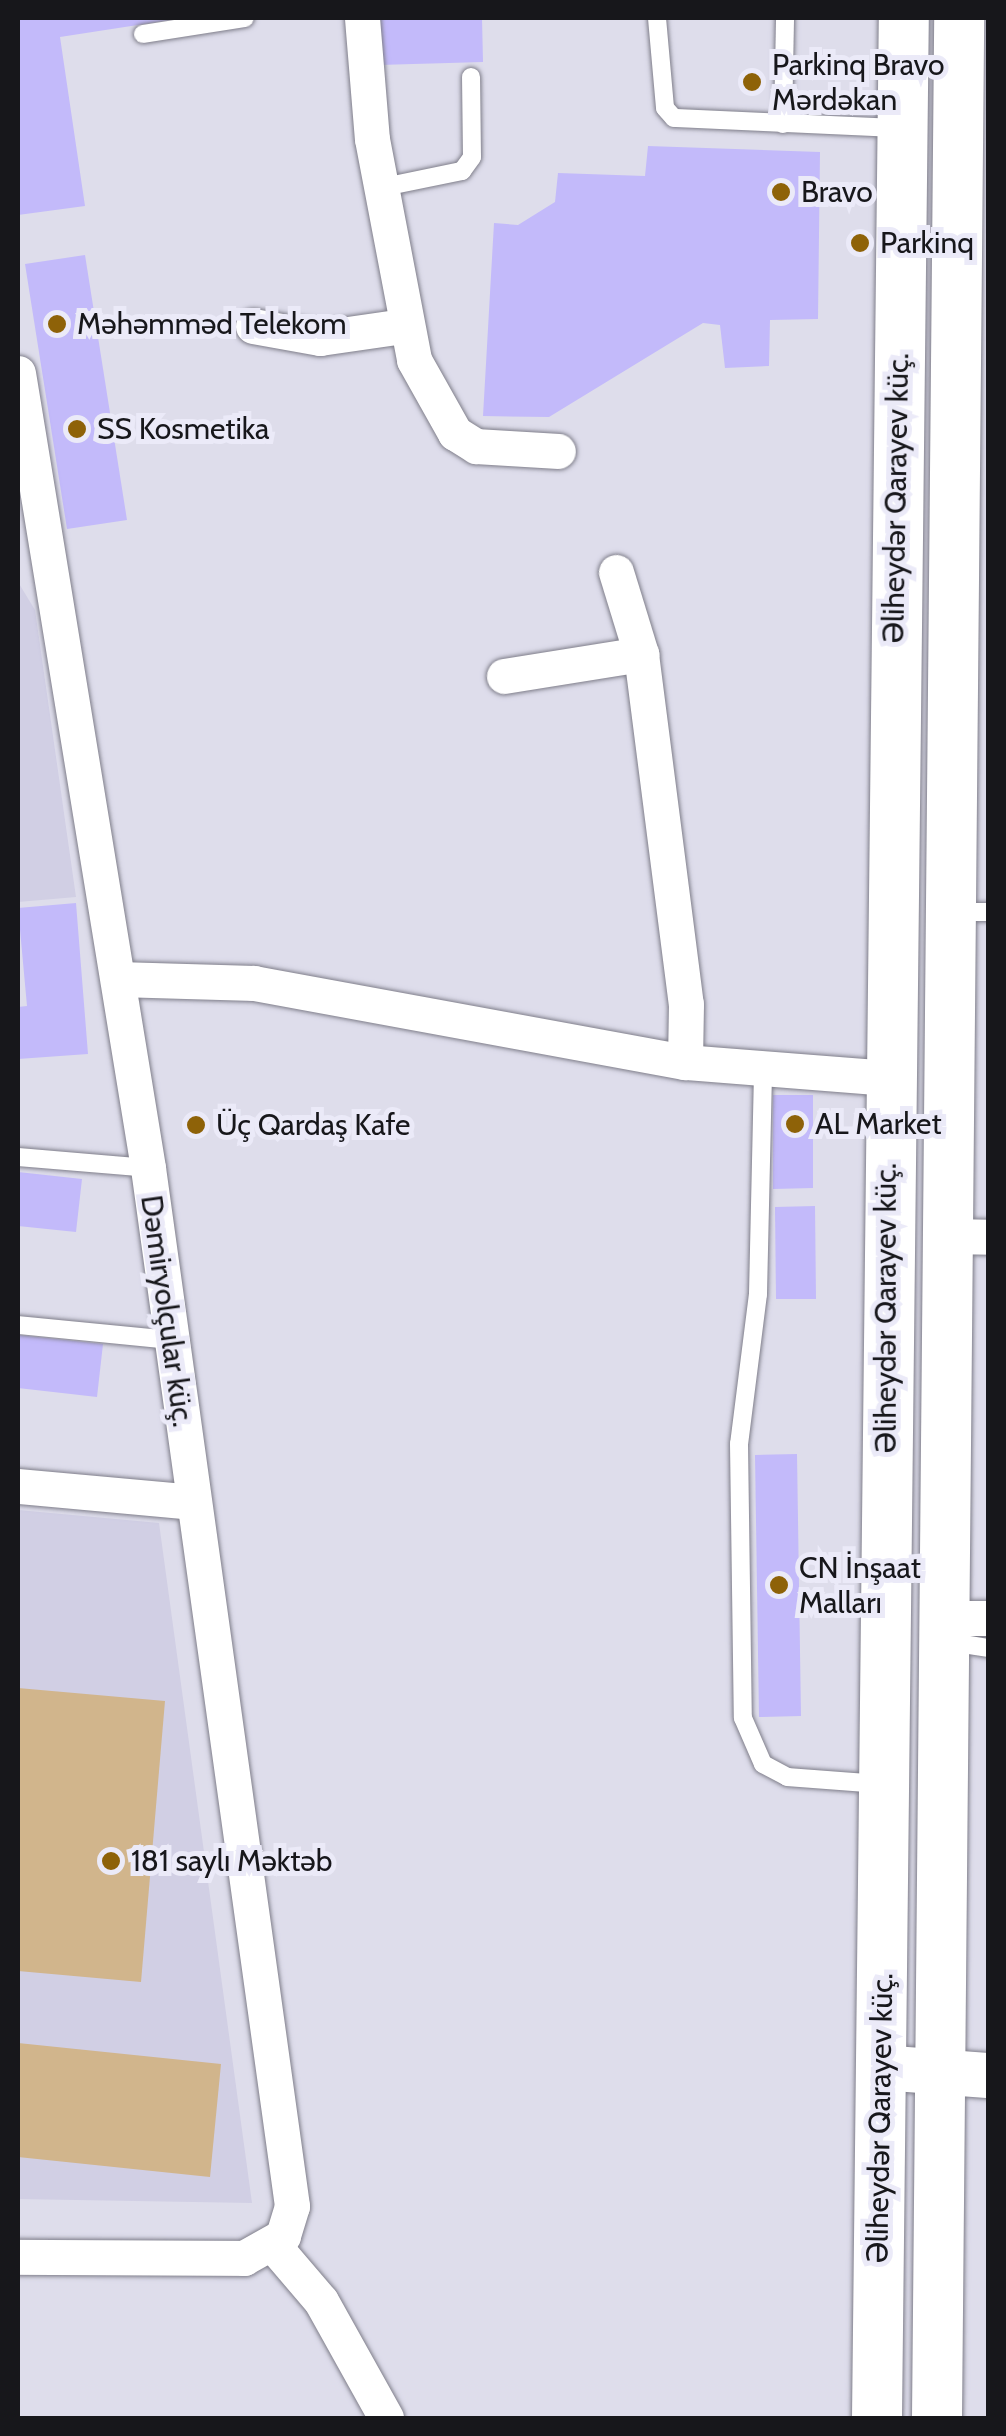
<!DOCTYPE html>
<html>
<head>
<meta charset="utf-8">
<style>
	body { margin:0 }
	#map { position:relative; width:1006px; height:2436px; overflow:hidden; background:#deddeb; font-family:Cabin,sans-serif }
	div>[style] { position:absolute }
	.built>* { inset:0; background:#d1cfe4 }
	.green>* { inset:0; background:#d1b58c }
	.building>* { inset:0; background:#c3bafa }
	.roads { filter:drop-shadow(0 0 2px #7f7e8a) drop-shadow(0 0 2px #7f7e8a) }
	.service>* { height:18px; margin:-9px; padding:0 9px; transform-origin:9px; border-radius:9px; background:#fff }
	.minor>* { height:35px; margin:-17.5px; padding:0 17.5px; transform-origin:17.5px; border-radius:17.5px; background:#fff }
	.tertiary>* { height:45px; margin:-22.5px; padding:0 22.5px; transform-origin:22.5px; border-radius:22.5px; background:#fff }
	.secondary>* { height:50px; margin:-25px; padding:0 25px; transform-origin:25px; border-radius:25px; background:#fff }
	.dots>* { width:28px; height:28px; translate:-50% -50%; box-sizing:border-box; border:5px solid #ebeaf8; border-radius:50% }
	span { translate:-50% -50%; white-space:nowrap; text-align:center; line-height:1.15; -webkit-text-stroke:10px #ebeaf8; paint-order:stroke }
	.poi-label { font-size:30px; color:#17171b }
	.left { translate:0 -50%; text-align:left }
	.street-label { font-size:30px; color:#17171b }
	.frame { position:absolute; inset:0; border:20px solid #17171b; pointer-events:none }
</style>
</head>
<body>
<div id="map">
	<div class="built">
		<div style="clip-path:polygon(18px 582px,35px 610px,76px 897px,18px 902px)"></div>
		<div style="clip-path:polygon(18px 1510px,159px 1523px,252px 2203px,18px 2199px)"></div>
	</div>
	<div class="green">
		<div style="clip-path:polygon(18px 1688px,165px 1701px,141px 1982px,18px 1971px)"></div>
		<div style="clip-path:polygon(18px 2043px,221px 2064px,210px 2177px,18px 2157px)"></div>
	</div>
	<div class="building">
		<div style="clip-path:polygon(18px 18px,183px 18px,60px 37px,85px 206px,18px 215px)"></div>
		<div style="clip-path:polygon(378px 18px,482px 18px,483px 62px,379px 65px)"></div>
		<div style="clip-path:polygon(648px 146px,820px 152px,818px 319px,770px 320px,769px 366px,725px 368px,720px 325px,703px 323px,549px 417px,483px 416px,494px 223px,518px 225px,555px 202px,558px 173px,645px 176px)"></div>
		<div style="clip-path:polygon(85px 255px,127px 520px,67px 529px,25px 264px)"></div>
		<div style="clip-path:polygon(76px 903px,88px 1054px,18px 1059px,18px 1007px,27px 1006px,18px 908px)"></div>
		<div style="clip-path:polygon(773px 1095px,813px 1095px,813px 1188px,773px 1189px)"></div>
		<div style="clip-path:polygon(18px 1172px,82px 1179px,76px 1232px,18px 1226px)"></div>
		<div style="clip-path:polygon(815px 1206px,816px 1299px,776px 1299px,775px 1207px)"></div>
		<div style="clip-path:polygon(18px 1335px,103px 1344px,97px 1397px,18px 1388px)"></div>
		<div style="clip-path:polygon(797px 1454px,801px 1716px,759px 1717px,755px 1455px)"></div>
	</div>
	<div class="roads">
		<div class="service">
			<div style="left:657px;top:18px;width:90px;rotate:84.9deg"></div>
			<div style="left:665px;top:108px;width:13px;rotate:48deg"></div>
			<div style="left:674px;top:118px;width:224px;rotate:2.6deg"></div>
			<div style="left:143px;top:34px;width:103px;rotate:-8.9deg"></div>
			<div style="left:783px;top:124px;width:106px;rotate:-88.9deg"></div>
			<div style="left:379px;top:188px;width:85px;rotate:-11.6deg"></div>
			<div style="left:462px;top:171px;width:17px;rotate:-54deg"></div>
			<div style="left:472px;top:157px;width:80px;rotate:-90.7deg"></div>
			<div style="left:956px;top:912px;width:32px"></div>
			<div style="left:763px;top:1073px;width:221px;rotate:91.3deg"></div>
			<div style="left:758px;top:1294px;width:151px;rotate:97.2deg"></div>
			<div style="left:739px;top:1444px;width:274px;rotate:89.2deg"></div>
			<div style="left:743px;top:1718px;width:50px;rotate:66.5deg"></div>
			<div style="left:763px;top:1764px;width:27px;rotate:28deg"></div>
			<div style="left:787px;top:1777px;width:93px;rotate:4.3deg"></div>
			<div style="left:18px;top:1157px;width:130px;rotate:4.8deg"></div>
			<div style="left:18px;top:1325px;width:155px;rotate:5.6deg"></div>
			<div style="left:950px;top:1642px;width:38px;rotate:9deg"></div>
		</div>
		<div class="minor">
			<div style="left:362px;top:18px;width:121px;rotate:85.3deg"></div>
			<div style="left:372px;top:139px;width:225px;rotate:79.2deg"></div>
			<div style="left:414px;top:360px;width:84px;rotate:60.7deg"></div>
			<div style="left:455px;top:433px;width:25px;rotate:32deg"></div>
			<div style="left:476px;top:446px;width:82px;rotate:3.5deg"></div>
			<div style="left:253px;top:326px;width:68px;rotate:10.2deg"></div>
			<div style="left:320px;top:338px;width:84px;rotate:-8.2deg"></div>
			<div style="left:18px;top:373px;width:806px;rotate:80.71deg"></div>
			<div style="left:148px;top:1168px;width:1048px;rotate:82.1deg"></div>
			<div style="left:292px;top:2206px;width:31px;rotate:107deg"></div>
			<div style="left:283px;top:2236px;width:45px;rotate:150.6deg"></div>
			<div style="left:244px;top:2258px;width:226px;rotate:-179.7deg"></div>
			<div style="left:616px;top:572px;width:86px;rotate:73deg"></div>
			<div style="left:641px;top:654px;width:353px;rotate:82.7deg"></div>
			<div style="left:686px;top:1004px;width:58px;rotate:91deg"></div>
			<div style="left:504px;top:676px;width:139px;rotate:-9.1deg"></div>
			<div style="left:118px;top:979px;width:136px;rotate:1.7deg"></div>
			<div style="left:254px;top:983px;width:438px;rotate:10.4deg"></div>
			<div style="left:685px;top:1062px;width:203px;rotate:4.5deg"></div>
			<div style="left:949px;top:1236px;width:39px;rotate:1deg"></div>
			<div style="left:18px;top:1486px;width:176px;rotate:5.2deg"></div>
			<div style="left:948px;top:1618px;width:40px"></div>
			<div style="left:274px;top:2246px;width:72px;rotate:49.5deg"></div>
			<div style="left:321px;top:2301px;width:134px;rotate:60.9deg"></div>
		</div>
		<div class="tertiary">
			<div style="left:881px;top:2067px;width:107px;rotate:4.3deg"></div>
		</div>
		<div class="secondary">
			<div style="left:877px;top:2418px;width:2400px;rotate:-89.36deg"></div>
			<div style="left:937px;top:2418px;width:2400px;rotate:-89.47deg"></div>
		</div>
	</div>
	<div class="dots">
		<div style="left:752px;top:82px;background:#8e6208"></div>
		<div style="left:781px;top:192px;background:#8e6208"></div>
		<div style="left:860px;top:243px;background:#8e6208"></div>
		<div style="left:57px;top:324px;background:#8e6208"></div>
		<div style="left:77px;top:429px;background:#8e6208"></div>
		<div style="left:795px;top:1124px;background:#8e6208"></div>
		<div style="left:196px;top:1125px;background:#8e6208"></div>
		<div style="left:779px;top:1585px;background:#8e6208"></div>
		<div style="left:111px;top:1861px;background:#8e6208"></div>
	</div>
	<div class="poi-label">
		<span class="left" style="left:772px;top:82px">Parkinq Bravo<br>Mərdəkan</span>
		<span class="left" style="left:801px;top:192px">Bravo</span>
		<span class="left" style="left:880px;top:243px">Parkinq</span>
		<span class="left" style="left:77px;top:324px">Məhəmməd Telekom</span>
		<span class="left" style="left:97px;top:429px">SS Kosmetika</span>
		<span class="left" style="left:815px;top:1124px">AL Market</span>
		<span class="left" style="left:216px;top:1125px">Üç Qardaş Kafe</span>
		<span class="left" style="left:799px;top:1585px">CN İnşaat<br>Malları</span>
		<span class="left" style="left:131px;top:1861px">181 saylı Məktəb</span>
	</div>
	<div class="street-label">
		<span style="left:896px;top:498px;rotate:-89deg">Əliheydər Qarayev küç.</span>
		<span style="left:886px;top:1308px;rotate:-90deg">Əliheydər Qarayev küç.</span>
		<span style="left:167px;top:1311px;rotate:82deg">Dəmiryolçular küç.</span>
		<span style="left:880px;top:2118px;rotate:-89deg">Əliheydər Qarayev küç.</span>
	</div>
	<div class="frame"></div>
</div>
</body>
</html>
